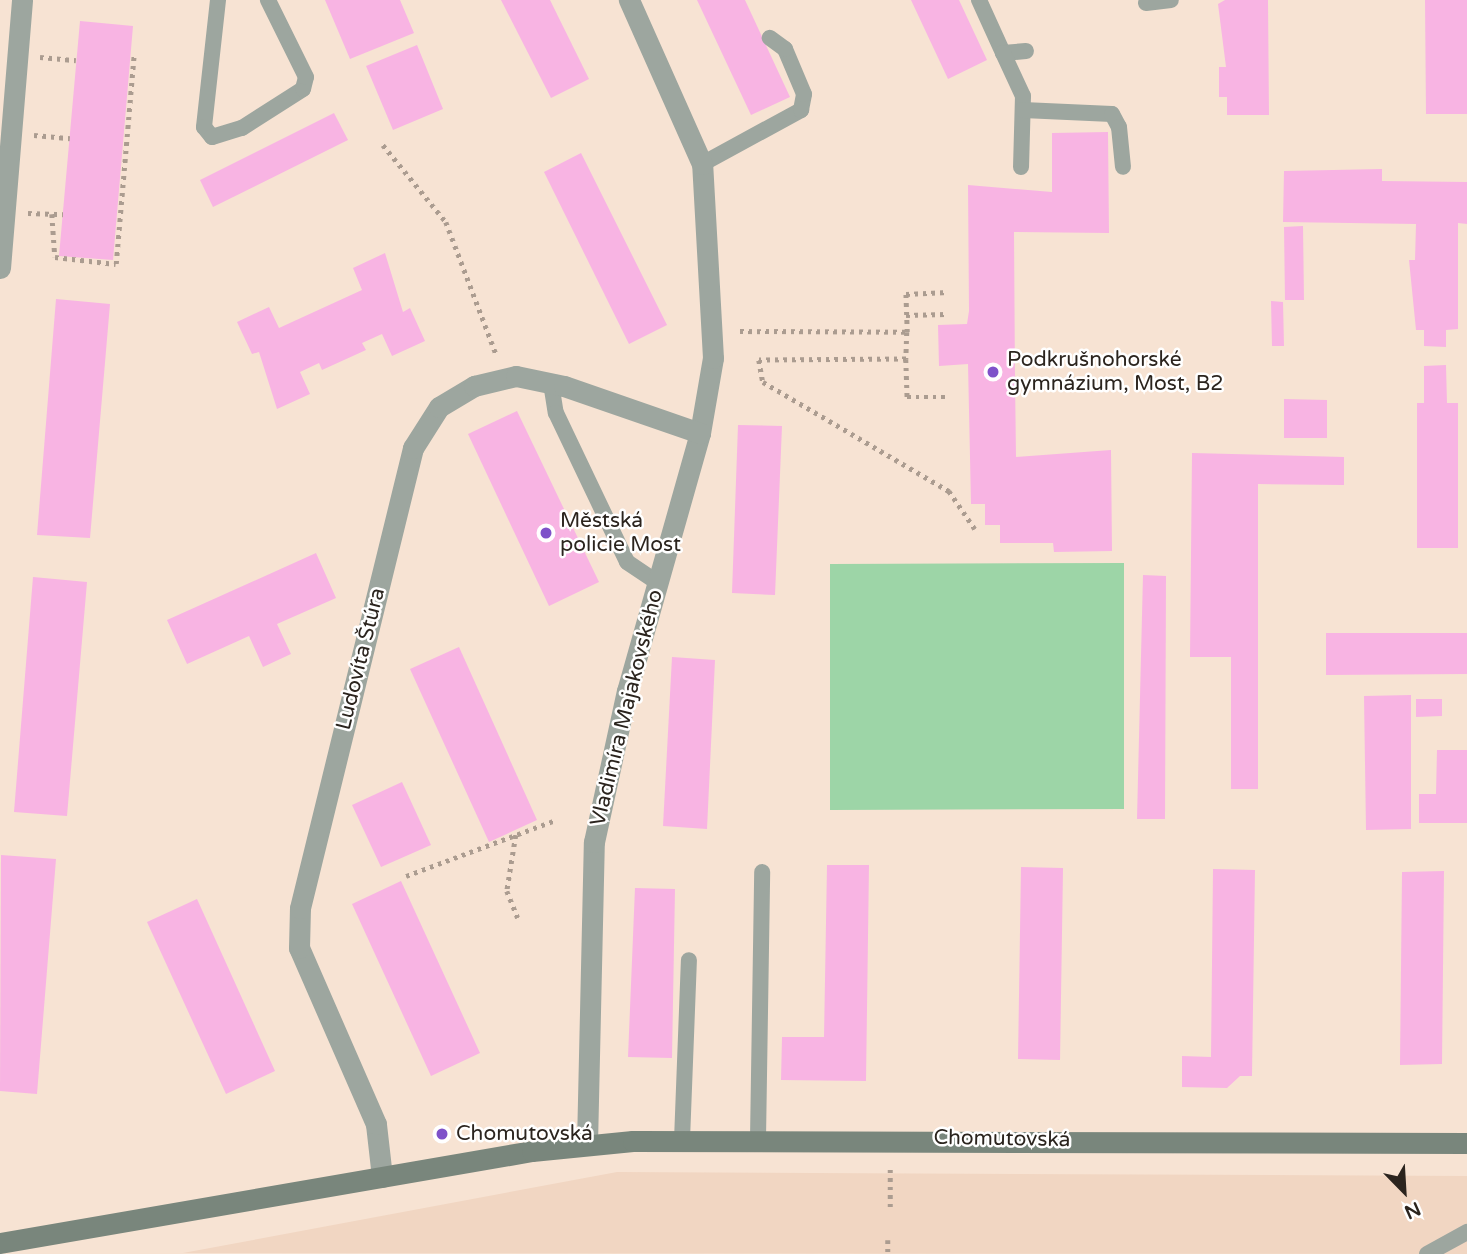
<!DOCTYPE html>
<html>
<head>
<meta charset="utf-8">
<style>
	body { margin:0 }
	#map { position:relative; width:1467px; height:1254px; overflow:hidden; background:#f7e3d3; font-family:"Varela Round",sans-serif }
	div>[style] { position:absolute }
	.built>* { inset:0; background:#f1d6c2 }
	.green>* { inset:0; background:#9dd5a7 }
	.building>* { inset:0; background:#f8b4e3 }
	.path>* { height:4.5px; margin-top:-2.25px; transform-origin:0; background:repeating-linear-gradient(90deg,#ab9c90 0 3.5px,transparent 0 8.5px) }
	.lane>* { height:16px; margin:-8px; padding:0 8px; transform-origin:8px; border-radius:8px; background:#9da69f }
	.street>* { height:21px; margin:-10.5px; padding:0 10.5px; transform-origin:10.5px; border-radius:10.5px; background:#9da69f }
	.secondary>* { height:21px; margin:-10.5px; padding:0 10.5px; transform-origin:10.5px; border-radius:10.5px; background:#79867c }
	.dots>* { width:19px; height:19px; translate:-50% -50%; box-sizing:border-box; border:4px solid #fff; border-radius:50% }
	span { translate:-50% -50%; white-space:nowrap; text-align:center; line-height:1.15; -webkit-text-stroke:5px #fff; paint-order:stroke }
	.poi-label { font-size:21px; color:#2b241e }
	.left { translate:0 -50%; text-align:left }
	.street-label { font-size:21px; color:#2b241e }
	.north { position:absolute; left:1369px; top:1156px; width:70px; height:70px; -webkit-text-stroke:5px #fff; paint-order:stroke; rotate:156deg; font-size:19px; font-weight:700; line-height:28px; text-align:center; color:#2b241e }
	.north::after { content:''; display:block; margin:auto; width:24px; height:32px; background:#2b241e; clip-path:polygon(50% 0,100% 100%,50% 72%,0 100%) }
</style>
</head>
<body>
<div id="map">
	<div class="built">
		<div style="clip-path:polygon(617px 1172px,1467px 1176px,1467px 1254px,183px 1253px)"></div>
	</div>
	<div class="green">
		<div style="clip-path:polygon(1124px 563px,1124px 809px,830px 810px,830px 564px)"></div>
	</div>
	<div class="building">
		<div style="clip-path:polygon(325px 0,400px 0,414px 33px,350px 59px)"></div>
		<div style="clip-path:polygon(501px 0,550px 0,589px 79px,551px 98px)"></div>
		<div style="clip-path:polygon(697px 0,745px 0,790px 97px,751px 115px)"></div>
		<div style="clip-path:polygon(911px 0,959px 0,987px 60px,948px 79px)"></div>
		<div style="clip-path:polygon(1225px 0,1268px 0,1269px 115px,1227px 115px,1227px 97px,1219px 97px,1219px 67px,1226px 67px,1218px 4px)"></div>
		<div style="clip-path:polygon(1425px 0,1467px 0,1467px 114px,1426px 114px)"></div>
		<div style="clip-path:polygon(80px 21px,133px 26px,113px 260px,59px 256px)"></div>
		<div style="clip-path:polygon(417px 45px,443px 109px,393px 130px,366px 66px)"></div>
		<div style="clip-path:polygon(334px 113px,348px 140px,213px 207px,200px 180px)"></div>
		<div style="clip-path:polygon(1108px 132px,1109px 233px,1014px 232px,1015px 379px,1016px 457px,1111px 450px,1112px 551px,1054px 552px,1053px 543px,1000px 543px,1000px 525px,985px 525px,985px 504px,971px 504px,968px 364px,939px 366px,938px 325px,967px 324px,969px 311px,968px 185px,1052px 192px,1052px 133px)"></div>
		<div style="clip-path:polygon(581px 153px,667px 325px,629px 344px,544px 172px)"></div>
		<div style="clip-path:polygon(1382px 169px,1382px 181px,1467px 182px,1467px 224px,1458px 223px,1458px 329px,1446px 330px,1446px 347px,1424px 346px,1424px 330px,1416px 330px,1409px 260px,1415px 260px,1416px 224px,1283px 222px,1284px 171px)"></div>
		<div style="clip-path:polygon(1303px 226px,1304px 300px,1285px 300px,1284px 227px)"></div>
		<div style="clip-path:polygon(385px 253px,403px 312px,410px 308px,425px 341px,392px 356px,382px 334px,362px 343px,366px 350px,322px 370px,319px 363px,300px 372px,310px 394px,277px 409px,259px 352px,252px 354px,237px 322px,269px 307px,279px 328px,362px 290px,353px 268px)"></div>
		<div style="clip-path:polygon(56px 299px,110px 304px,90px 538px,37px 535px)"></div>
		<div style="clip-path:polygon(1271px 301px,1283px 302px,1284px 346px,1272px 346px)"></div>
		<div style="clip-path:polygon(1446px 365px,1447px 403px,1458px 403px,1458px 548px,1417px 548px,1417px 403px,1424px 403px,1424px 366px)"></div>
		<div style="clip-path:polygon(1284px 399px,1327px 400px,1327px 438px,1284px 438px)"></div>
		<div style="clip-path:polygon(517px 411px,599px 582px,549px 606px,468px 434px)"></div>
		<div style="clip-path:polygon(738px 425px,782px 426px,775px 595px,732px 593px)"></div>
		<div style="clip-path:polygon(1192px 453px,1344px 457px,1344px 485px,1258px 484px,1258px 789px,1231px 789px,1231px 657px,1190px 657px)"></div>
		<div style="clip-path:polygon(316px 553px,336px 598px,277px 624px,291px 654px,263px 667px,249px 636px,187px 664px,167px 620px)"></div>
		<div style="clip-path:polygon(1143px 575px,1166px 576px,1165px 819px,1137px 819px)"></div>
		<div style="clip-path:polygon(33px 577px,87px 582px,67px 816px,14px 812px)"></div>
		<div style="clip-path:polygon(1326px 633px,1467px 633px,1467px 674px,1326px 675px)"></div>
		<div style="clip-path:polygon(459px 647px,537px 820px,489px 842px,410px 669px)"></div>
		<div style="clip-path:polygon(672px 657px,715px 660px,707px 829px,663px 826px)"></div>
		<div style="clip-path:polygon(1411px 695px,1411px 829px,1366px 830px,1364px 696px)"></div>
		<div style="clip-path:polygon(1416px 699px,1442px 699px,1442px 716px,1416px 717px)"></div>
		<div style="clip-path:polygon(1437px 750px,1467px 750px,1467px 823px,1419px 823px,1419px 794px,1436px 794px)"></div>
		<div style="clip-path:polygon(402px 782px,431px 845px,381px 867px,352px 805px)"></div>
		<div style="clip-path:polygon(1px 855px,56px 859px,37px 1094px,0 1091px)"></div>
		<div style="clip-path:polygon(827px 865px,869px 865px,866px 1081px,781px 1080px,782px 1037px,824px 1037px)"></div>
		<div style="clip-path:polygon(1021px 867px,1063px 868px,1060px 1060px,1018px 1059px)"></div>
		<div style="clip-path:polygon(1213px 869px,1255px 870px,1252px 1076px,1240px 1076px,1227px 1088px,1182px 1087px,1182px 1056px,1211px 1057px)"></div>
		<div style="clip-path:polygon(1444px 871px,1442px 1064px,1400px 1065px,1402px 872px)"></div>
		<div style="clip-path:polygon(401px 881px,480px 1053px,431px 1076px,352px 904px)"></div>
		<div style="clip-path:polygon(635px 888px,675px 889px,672px 1058px,628px 1057px)"></div>
		<div style="clip-path:polygon(197px 899px,275px 1071px,226px 1094px,147px 922px)"></div>
	</div>
	<div class="path">
		<div style="left:40px;top:57px;width:36px;rotate:5deg"></div>
		<div style="left:34px;top:135px;width:36px;rotate:5deg"></div>
		<div style="left:383px;top:145px;width:99px;rotate:50.7deg"></div>
		<div style="left:446px;top:222px;width:143px;rotate:69.2deg"></div>
		<div style="left:28px;top:213px;width:35px;rotate:2deg"></div>
		<div style="left:52px;top:214px;width:43px;rotate:86deg"></div>
		<div style="left:55px;top:257px;width:61px;rotate:6.5deg"></div>
		<div style="left:116px;top:264px;width:212px;rotate:-85.1deg"></div>
		<div style="left:906px;top:315px;width:40px;rotate:-1.4deg"></div>
		<div style="left:740px;top:331px;width:167px;rotate:0.3deg"></div>
		<div style="left:907px;top:332px;width:27px;rotate:92deg"></div>
		<div style="left:906px;top:359px;width:147px;rotate:179.6deg"></div>
		<div style="left:759px;top:360px;width:22px;rotate:80deg"></div>
		<div style="left:763px;top:382px;width:216px;rotate:30.4deg"></div>
		<div style="left:949px;top:491px;width:46px;rotate:55.6deg"></div>
		<div style="left:907px;top:332px;width:38px;rotate:-92deg"></div>
		<div style="left:906px;top:294px;width:42px;rotate:-2.7deg"></div>
		<div style="left:906px;top:359px;width:38px;rotate:88deg"></div>
		<div style="left:907px;top:397px;width:42px"></div>
		<div style="left:516px;top:835px;width:57px;rotate:99.1deg"></div>
		<div style="left:507px;top:891px;width:29px;rotate:68deg"></div>
		<div style="left:406px;top:876px;width:157px;rotate:-20.5deg"></div>
		<div style="left:890px;top:1207px;width:41px;rotate:-90deg"></div>
		<div style="left:888px;top:1240px;width:14px;rotate:90deg"></div>
	</div>
	<div class="lane">
		<div style="left:218px;top:0;width:128px;rotate:96.3deg"></div>
		<div style="left:204px;top:127px;width:13px;rotate:51deg"></div>
		<div style="left:212px;top:137px;width:31px;rotate:-17deg"></div>
		<div style="left:242px;top:128px;width:72px;rotate:-32.6deg"></div>
		<div style="left:303px;top:89px;width:12px;rotate:-76deg"></div>
		<div style="left:306px;top:77px;width:86px;rotate:-116.3deg"></div>
		<div style="left:979px;top:0;width:58px;rotate:65.6deg"></div>
		<div style="left:1003px;top:53px;width:23px;rotate:-5deg"></div>
		<div style="left:1146px;top:3px;width:25px;rotate:-7deg"></div>
		<div style="left:1003px;top:53px;width:47px;rotate:65.1deg"></div>
		<div style="left:1023px;top:96px;width:71px;rotate:91.6deg"></div>
		<div style="left:1023px;top:110px;width:89px;rotate:2.6deg"></div>
		<div style="left:1112px;top:114px;width:15px;rotate:62deg"></div>
		<div style="left:1119px;top:127px;width:40px;rotate:84.3deg"></div>
		<div style="left:702px;top:164px;width:113px;rotate:-28.6deg"></div>
		<div style="left:801px;top:110px;width:16px;rotate:-79deg"></div>
		<div style="left:804px;top:94px;width:49px;rotate:-112.9deg"></div>
		<div style="left:785px;top:49px;width:19px;rotate:-144deg"></div>
		<div style="left:551px;top:383px;width:30px;rotate:81deg"></div>
		<div style="left:556px;top:413px;width:165px;rotate:64.5deg"></div>
		<div style="left:627px;top:562px;width:37px;rotate:34deg"></div>
		<div style="left:758px;top:1139px;width:267px;rotate:-89.1deg"></div>
		<div style="left:682px;top:1140px;width:180px;rotate:-87.8deg"></div>
		<div style="left:1427px;top:1254px;width:46px;rotate:-28.8deg"></div>
	</div>
	<div class="street">
		<div style="left:0;top:268px;width:269px;rotate:-85.3deg"></div>
		<div style="left:587px;top:1144px;width:302px;rotate:-88.7deg"></div>
		<div style="left:594px;top:842px;width:155px;rotate:-77.7deg"></div>
		<div style="left:627px;top:691px;width:268px;rotate:-74.2deg"></div>
		<div style="left:700px;top:433px;width:76px;rotate:-80.2deg"></div>
		<div style="left:713px;top:358px;width:194px;rotate:-93.2deg"></div>
		<div style="left:702px;top:164px;width:180px;rotate:-114deg"></div>
		<div style="left:382px;top:1177px;width:53px;rotate:-96.5deg"></div>
		<div style="left:376px;top:1124px;width:192px;rotate:-113.6deg"></div>
		<div style="left:299px;top:948px;width:40px;rotate:-88.6deg"></div>
		<div style="left:300px;top:908px;width:474px;rotate:-76.2deg"></div>
		<div style="left:413px;top:448px;width:49px;rotate:-57.6deg"></div>
		<div style="left:439px;top:407px;width:41px;rotate:-31deg"></div>
		<div style="left:474px;top:386px;width:43px;rotate:-13.4deg"></div>
		<div style="left:516px;top:376px;width:49px;rotate:11.8deg"></div>
		<div style="left:564px;top:386px;width:144px;rotate:19.1deg"></div>
	</div>
	<div class="secondary">
		<div style="left:0;top:1243px;width:540px;rotate:-9.81deg"></div>
		<div style="left:532px;top:1151px;width:101px;rotate:-5.7deg"></div>
		<div style="left:633px;top:1141px;width:834px;rotate:0.14deg"></div>
	</div>
	<div class="dots">
		<div style="left:993px;top:372px;background:#7e51c9"></div>
		<div style="left:546px;top:533px;background:#7e51c9"></div>
		<div style="left:442px;top:1134px;background:#7e51c9"></div>
	</div>
	<div class="poi-label">
		<span class="left" style="left:1007px;top:372px">Podkrušnohorské<br>gymnázium, Most, B2</span>
		<span class="left" style="left:560px;top:533px">Městská<br>policie Most</span>
		<span class="left" style="left:456px;top:1134px">Chomutovská</span>
	</div>
	<div class="street-label">
		<span style="left:361px;top:659px;rotate:-76deg">Ludovíta Štúra</span>
		<span style="left:627px;top:708px;rotate:-76deg">Vladimíra Majakovského</span>
		<span style="left:1002px;top:1139px;rotate:1deg">Chomutovská</span>
	</div>
	<div class="north">N</div>
</div>
</body>
</html>
